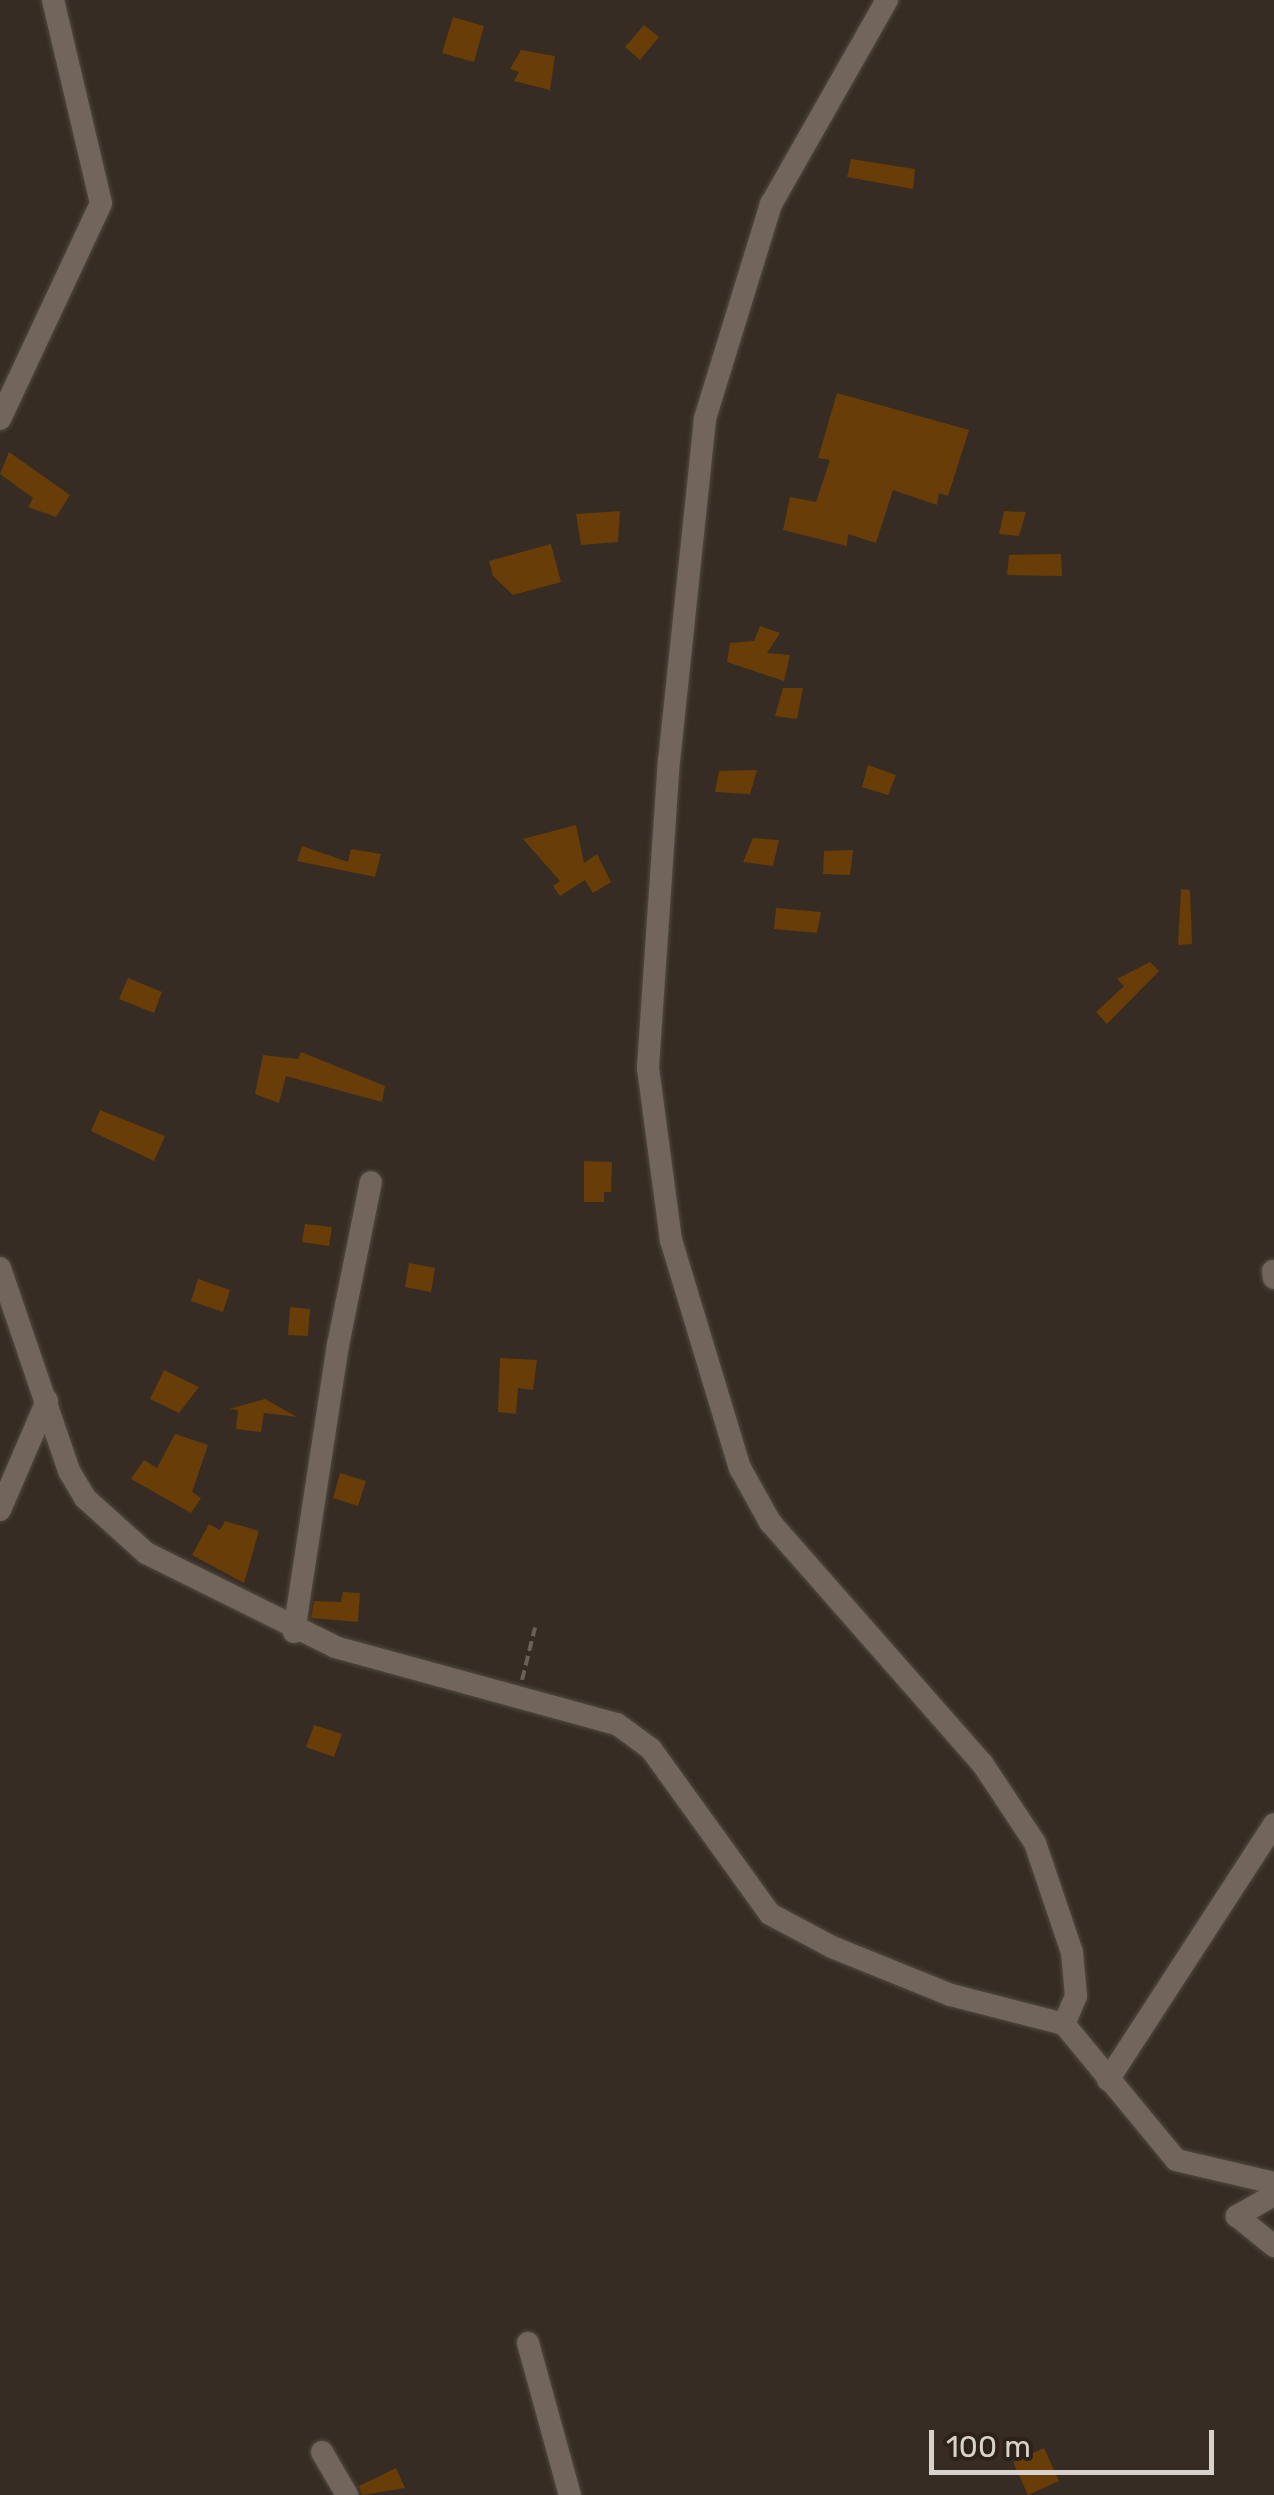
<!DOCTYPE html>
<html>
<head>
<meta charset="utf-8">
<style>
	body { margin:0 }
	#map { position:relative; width:1274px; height:2495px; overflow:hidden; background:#362c23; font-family:Rubik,sans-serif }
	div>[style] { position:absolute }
	.building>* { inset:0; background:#683d07 }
	.path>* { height:4px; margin-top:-2px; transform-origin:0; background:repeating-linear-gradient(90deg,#696159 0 10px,transparent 0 15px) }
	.roads { filter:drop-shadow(0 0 2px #514942) drop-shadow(0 0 2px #514942) }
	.minor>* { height:22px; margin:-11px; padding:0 11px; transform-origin:11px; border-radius:11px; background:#72665c }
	span { translate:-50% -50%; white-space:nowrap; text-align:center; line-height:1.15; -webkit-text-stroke:8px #2c221a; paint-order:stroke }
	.scale { position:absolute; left:929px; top:2430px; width:285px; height:45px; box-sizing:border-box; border:5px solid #d8d2cc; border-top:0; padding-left:12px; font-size:30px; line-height:35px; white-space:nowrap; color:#d8d2cc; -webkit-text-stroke:8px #2c221a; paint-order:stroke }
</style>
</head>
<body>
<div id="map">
	<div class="building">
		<div style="clip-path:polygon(453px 17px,484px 26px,474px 62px,442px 53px)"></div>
		<div style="clip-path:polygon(644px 25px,659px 37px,640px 60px,625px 47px)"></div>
		<div style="clip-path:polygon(521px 50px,555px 56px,550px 90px,514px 81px,519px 72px,510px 69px)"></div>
		<div style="clip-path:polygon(851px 159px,915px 169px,913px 189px,847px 177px)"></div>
		<div style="clip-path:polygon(837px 393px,969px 430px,948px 496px,939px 493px,937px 505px,893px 490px,876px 543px,848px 534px,847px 546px,783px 530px,790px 497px,816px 502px,830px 460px,818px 458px)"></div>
		<div style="clip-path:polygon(9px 452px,70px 495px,56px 517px,28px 507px,33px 498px,0 474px)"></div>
		<div style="clip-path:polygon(620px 511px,618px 542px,581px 545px,576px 514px)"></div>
		<div style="clip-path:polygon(1004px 511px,1026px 512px,1019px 536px,999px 534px)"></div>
		<div style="clip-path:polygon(551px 544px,561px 582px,513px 595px,493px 576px,489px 561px)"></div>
		<div style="clip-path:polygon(1061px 554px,1062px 576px,1007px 575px,1009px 555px)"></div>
		<div style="clip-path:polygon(760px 626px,780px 633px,767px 653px,790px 655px,784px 681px,727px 662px,730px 643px,754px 641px)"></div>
		<div style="clip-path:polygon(783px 688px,803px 688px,797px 719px,775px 716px)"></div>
		<div style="clip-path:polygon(868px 765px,896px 775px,888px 795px,862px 787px)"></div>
		<div style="clip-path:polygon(757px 770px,750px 794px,715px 792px,719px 771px)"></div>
		<div style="clip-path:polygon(576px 825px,584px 863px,597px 854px,611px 882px,593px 893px,585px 880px,560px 896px,553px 886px,560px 881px,523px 839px)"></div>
		<div style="clip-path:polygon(753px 838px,779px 840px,773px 866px,743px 862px)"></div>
		<div style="clip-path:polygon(302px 846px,348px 862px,351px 849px,381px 854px,375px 877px,297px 861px)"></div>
		<div style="clip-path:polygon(853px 850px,850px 875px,823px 874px,824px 851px)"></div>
		<div style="clip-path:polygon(1181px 889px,1190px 890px,1192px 944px,1178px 945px)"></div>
		<div style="clip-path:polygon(776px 908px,821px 912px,817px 933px,774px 929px)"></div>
		<div style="clip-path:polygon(1150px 962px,1159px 971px,1107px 1024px,1096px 1012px,1124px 986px,1117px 979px)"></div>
		<div style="clip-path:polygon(128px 978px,162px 992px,154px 1013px,119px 999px)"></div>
		<div style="clip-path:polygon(301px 1052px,385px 1086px,382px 1102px,286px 1076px,279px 1103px,255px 1094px,263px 1055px,298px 1059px)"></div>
		<div style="clip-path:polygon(100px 1110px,165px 1136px,154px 1161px,91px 1131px)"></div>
		<div style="clip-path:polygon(584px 1161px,612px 1162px,611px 1192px,604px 1192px,604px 1202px,584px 1202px)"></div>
		<div style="clip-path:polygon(305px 1224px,332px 1227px,329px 1246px,302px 1242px)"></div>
		<div style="clip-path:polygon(409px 1263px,435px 1268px,431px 1292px,405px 1287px)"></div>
		<div style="clip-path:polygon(198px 1279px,230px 1290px,223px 1312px,191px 1301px)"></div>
		<div style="clip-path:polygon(290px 1307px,310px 1309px,308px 1336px,288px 1335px)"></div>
		<div style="clip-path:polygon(500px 1358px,537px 1360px,533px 1390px,518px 1388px,516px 1414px,498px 1412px)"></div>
		<div style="clip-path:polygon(164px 1370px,199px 1387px,179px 1413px,150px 1399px)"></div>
		<div style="clip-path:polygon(265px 1399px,297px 1417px,264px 1413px,261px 1432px,236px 1429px,238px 1410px,229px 1409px)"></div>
		<div style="clip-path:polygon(175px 1434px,208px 1445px,192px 1492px,201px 1498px,191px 1513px,131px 1479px,144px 1460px,157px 1468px)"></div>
		<div style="clip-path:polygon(340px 1473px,366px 1481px,358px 1506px,333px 1498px)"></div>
		<div style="clip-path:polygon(225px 1521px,259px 1531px,244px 1583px,192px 1555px,209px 1524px,220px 1530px)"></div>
		<div style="clip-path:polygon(343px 1592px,360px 1593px,358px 1622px,311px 1618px,314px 1601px,341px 1602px)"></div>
		<div style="clip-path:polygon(314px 1725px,342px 1734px,334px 1757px,306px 1747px)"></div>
		<div style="clip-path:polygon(1044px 2448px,1059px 2481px,1028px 2495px,1013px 2462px)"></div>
		<div style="clip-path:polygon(396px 2468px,405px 2488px,362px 2495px,359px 2486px)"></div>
	</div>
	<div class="path">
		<div style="left:522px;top:1680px;width:54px;rotate:-76deg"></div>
	</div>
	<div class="roads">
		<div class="minor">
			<div style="left:887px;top:0;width:235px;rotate:119.6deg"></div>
			<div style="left:771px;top:204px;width:225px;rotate:107.1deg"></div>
			<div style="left:705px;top:419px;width:342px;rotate:96deg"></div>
			<div style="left:669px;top:759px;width:310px;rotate:93.9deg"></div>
			<div style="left:648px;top:1068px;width:174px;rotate:82.4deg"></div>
			<div style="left:671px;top:1240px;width:238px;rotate:73.2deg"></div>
			<div style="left:740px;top:1468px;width:62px;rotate:60.9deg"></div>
			<div style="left:770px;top:1522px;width:321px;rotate:48.7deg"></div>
			<div style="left:982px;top:1763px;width:96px;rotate:56.5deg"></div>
			<div style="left:1035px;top:1843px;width:115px;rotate:71.3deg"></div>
			<div style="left:1072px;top:1952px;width:44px;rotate:84.8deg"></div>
			<div style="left:1076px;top:1996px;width:30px;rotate:113deg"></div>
			<div style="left:0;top:419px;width:238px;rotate:-64.9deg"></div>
			<div style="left:101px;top:203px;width:209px;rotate:-103.3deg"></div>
			<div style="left:0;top:1268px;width:214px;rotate:71.2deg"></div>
			<div style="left:69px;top:1471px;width:31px;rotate:59deg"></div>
			<div style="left:85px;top:1498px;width:82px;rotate:42deg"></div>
			<div style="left:146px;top:1553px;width:211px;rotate:26.4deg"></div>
			<div style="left:335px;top:1647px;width:292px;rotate:15.3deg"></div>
			<div style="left:617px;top:1724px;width:42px;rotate:36.3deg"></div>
			<div style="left:651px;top:1749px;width:203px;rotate:54.2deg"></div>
			<div style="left:770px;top:1914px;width:70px;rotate:28deg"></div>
			<div style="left:832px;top:1947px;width:128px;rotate:22deg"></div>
			<div style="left:951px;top:1995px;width:117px;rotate:14.4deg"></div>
			<div style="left:1064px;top:2024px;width:176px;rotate:50.5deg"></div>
			<div style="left:1176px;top:2160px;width:101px;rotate:13.2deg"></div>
			<div style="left:1273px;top:1271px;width:7px;rotate:82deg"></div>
			<div style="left:0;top:1510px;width:119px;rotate:-66.7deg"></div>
			<div style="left:294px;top:1632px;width:290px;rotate:-81.3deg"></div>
			<div style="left:338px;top:1345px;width:166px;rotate:-78.6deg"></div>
			<div style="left:1108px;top:2080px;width:305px;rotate:-57deg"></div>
			<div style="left:1274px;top:2195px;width:43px;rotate:150.4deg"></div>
			<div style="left:1237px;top:2216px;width:48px;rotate:39deg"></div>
			<div style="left:528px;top:2343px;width:158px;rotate:74.6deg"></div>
			<div style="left:322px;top:2452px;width:50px;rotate:59.8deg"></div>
		</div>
	</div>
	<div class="scale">100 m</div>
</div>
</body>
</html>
